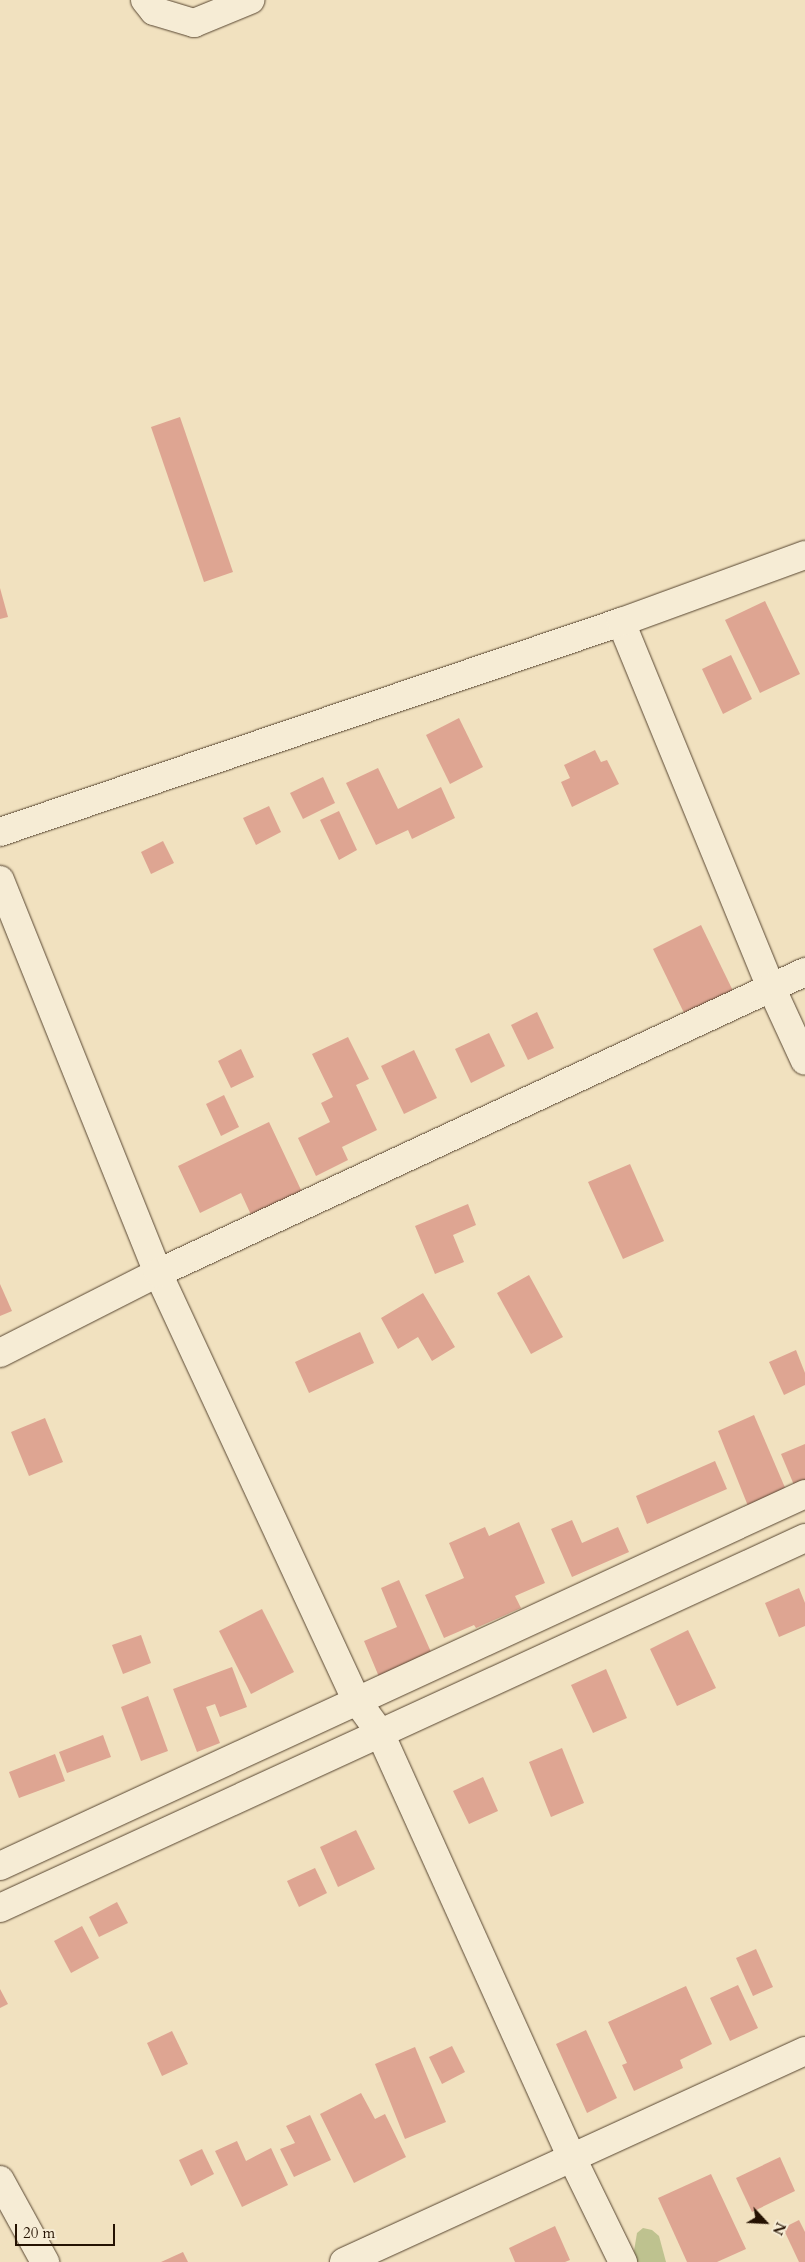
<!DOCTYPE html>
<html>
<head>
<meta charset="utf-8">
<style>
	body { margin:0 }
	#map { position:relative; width:805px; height:2262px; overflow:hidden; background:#f1e1bf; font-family:Cardo,serif }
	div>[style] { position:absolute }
	.green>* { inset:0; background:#bec28f }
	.building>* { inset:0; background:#dea592 }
	.roads { filter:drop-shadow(0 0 1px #584631) drop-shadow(0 0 1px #584631) }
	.street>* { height:28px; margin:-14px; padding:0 14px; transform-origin:14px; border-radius:14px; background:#f6ecd5 }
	span { translate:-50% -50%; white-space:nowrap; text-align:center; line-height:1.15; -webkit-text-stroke:4.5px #f6ecd5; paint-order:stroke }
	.north { position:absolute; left:740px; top:2197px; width:50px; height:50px; -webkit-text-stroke:4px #f6ecd5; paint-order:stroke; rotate:115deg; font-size:14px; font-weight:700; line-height:20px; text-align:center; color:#251202 }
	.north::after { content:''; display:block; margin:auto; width:18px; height:22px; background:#251202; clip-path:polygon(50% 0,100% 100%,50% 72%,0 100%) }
	.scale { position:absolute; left:15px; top:2224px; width:100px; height:22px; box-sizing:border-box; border:2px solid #251202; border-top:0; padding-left:6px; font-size:15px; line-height:18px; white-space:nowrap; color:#251202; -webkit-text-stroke:4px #f6ecd5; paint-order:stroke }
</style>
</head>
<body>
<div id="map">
	<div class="green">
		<div style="clip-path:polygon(643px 2228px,652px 2230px,659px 2236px,666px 2262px,638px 2262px,636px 2260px,634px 2251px,637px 2233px)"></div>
	</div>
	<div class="building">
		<div style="clip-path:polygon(180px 417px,233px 572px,204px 582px,151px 427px)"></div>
		<div style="clip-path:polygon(0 588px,8px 617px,0 619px)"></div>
		<div style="clip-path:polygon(765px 601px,800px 674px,760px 693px,725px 620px)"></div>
		<div style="clip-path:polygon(731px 655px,752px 699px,723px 714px,702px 669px)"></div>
		<div style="clip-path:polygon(459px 718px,483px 767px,450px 784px,426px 735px)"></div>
		<div style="clip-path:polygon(595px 750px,601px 762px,607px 760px,619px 784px,572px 807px,561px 782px,570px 778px,564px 765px)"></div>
		<div style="clip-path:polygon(378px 768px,398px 809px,441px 787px,455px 818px,412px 839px,408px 830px,376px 845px,346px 783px)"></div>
		<div style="clip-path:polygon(323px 777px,335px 803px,303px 819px,290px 793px)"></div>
		<div style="clip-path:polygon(269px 806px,281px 832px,256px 845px,243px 818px)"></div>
		<div style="clip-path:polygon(339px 811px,357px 850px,339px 860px,320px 820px)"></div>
		<div style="clip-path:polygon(163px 841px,174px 863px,151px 874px,141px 852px)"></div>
		<div style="clip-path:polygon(701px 925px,735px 995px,687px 1019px,653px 949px)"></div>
		<div style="clip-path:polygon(537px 1012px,554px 1048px,528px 1060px,511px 1025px)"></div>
		<div style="clip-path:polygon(489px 1033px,505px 1066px,471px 1083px,455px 1049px)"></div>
		<div style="clip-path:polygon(348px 1037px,369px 1079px,356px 1085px,377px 1130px,342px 1147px,348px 1160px,316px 1176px,298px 1138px,330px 1122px,321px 1103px,333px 1097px,312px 1054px)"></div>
		<div style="clip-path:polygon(241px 1049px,254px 1077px,231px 1088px,218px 1061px)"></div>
		<div style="clip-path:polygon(414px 1050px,437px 1098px,404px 1114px,381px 1066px)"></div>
		<div style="clip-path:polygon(224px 1095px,239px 1127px,221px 1136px,206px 1104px)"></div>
		<div style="clip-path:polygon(269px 1122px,302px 1192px,252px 1217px,241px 1193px,200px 1213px,178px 1166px)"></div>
		<div style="clip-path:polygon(630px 1164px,664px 1241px,623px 1259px,588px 1182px)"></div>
		<div style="clip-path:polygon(468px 1204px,476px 1225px,453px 1235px,464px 1262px,435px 1274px,415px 1226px)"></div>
		<div style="clip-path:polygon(529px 1275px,563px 1337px,531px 1354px,497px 1293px)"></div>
		<div style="clip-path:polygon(0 1284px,12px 1311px,0 1316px)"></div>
		<div style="clip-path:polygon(423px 1293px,455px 1347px,432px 1361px,418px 1337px,398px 1349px,381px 1318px)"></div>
		<div style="clip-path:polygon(360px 1332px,374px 1363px,309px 1393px,295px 1362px)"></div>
		<div style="clip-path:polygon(796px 1350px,805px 1373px,805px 1385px,784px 1395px,769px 1362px)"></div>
		<div style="clip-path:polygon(754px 1415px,786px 1490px,748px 1506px,718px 1431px)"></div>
		<div style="clip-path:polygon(45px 1418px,63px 1462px,29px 1476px,11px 1432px)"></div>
		<div style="clip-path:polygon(805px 1444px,805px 1480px,794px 1485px,781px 1454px)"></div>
		<div style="clip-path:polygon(715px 1461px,727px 1489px,647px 1524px,636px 1496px)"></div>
		<div style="clip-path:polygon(572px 1520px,582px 1543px,618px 1527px,629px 1552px,572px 1577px,551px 1529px)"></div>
		<div style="clip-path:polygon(519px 1522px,545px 1583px,515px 1596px,521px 1608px,476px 1628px,474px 1625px,444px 1638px,425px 1595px,464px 1578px,449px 1543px,485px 1527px,489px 1536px)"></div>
		<div style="clip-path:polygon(399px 1580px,431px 1652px,412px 1661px,416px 1670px,382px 1684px,364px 1641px,397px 1627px,381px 1588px)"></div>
		<div style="clip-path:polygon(799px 1588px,805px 1603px,805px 1626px,779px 1637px,765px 1603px)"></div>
		<div style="clip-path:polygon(262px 1609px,294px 1672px,251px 1694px,219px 1631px)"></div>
		<div style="clip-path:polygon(688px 1630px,716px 1688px,677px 1706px,650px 1649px)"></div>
		<div style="clip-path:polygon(141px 1635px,151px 1663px,123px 1674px,112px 1645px)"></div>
		<div style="clip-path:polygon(232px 1667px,247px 1707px,220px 1717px,215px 1704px,206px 1707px,220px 1743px,197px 1752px,173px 1689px)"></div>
		<div style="clip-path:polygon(606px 1669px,627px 1718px,593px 1733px,571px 1685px)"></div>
		<div style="clip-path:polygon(148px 1696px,168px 1751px,141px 1761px,121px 1707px)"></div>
		<div style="clip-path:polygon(103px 1735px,111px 1757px,67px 1773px,59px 1752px)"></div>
		<div style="clip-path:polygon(562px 1748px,584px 1803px,551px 1817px,529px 1762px)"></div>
		<div style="clip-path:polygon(55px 1754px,65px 1781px,19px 1798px,9px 1772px)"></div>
		<div style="clip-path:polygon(483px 1777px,498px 1811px,469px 1824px,453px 1791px)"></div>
		<div style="clip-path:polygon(356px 1830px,375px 1869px,338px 1887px,320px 1847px)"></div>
		<div style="clip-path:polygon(315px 1868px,327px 1893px,299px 1907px,287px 1881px)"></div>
		<div style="clip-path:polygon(117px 1902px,128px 1923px,99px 1937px,89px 1917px)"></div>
		<div style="clip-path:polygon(82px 1926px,99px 1958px,71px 1973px,54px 1941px)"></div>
		<div style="clip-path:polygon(756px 1949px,773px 1987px,753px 1996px,736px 1958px)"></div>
		<div style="clip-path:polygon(738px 1985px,758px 2028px,730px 2041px,710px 1998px)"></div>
		<div style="clip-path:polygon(686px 1986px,712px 2044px,680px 2060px,683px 2068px,634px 2091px,622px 2065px,627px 2063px,608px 2022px)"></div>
		<div style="clip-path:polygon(0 1989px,8px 2004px,0 2008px)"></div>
		<div style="clip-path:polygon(586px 2030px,617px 2098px,587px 2113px,556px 2044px)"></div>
		<div style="clip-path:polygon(172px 2031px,188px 2064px,162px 2076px,147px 2043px)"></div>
		<div style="clip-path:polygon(452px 2046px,465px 2072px,442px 2084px,429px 2057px)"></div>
		<div style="clip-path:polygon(415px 2047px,446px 2122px,405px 2139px,375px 2064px)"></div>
		<div style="clip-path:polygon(361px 2093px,375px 2119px,385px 2114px,406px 2157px,354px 2183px,320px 2114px)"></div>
		<div style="clip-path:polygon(310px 2115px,331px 2160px,294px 2177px,280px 2149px,295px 2143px,286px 2126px)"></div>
		<div style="clip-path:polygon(237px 2141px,246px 2161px,271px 2148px,288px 2185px,242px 2207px,215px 2151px)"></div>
		<div style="clip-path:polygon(202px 2149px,214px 2174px,191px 2186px,179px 2160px)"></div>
		<div style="clip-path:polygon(780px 2157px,795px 2191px,752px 2212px,736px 2178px)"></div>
		<div style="clip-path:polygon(711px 2174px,746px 2249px,717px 2262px,687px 2262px,658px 2198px)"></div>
		<div style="clip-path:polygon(799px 2220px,805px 2232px,805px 2262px,799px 2262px,783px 2228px)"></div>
		<div style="clip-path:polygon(555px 2226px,570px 2260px,565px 2262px,515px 2262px,509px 2248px)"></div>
		<div style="clip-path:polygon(183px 2252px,188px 2262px,161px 2262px)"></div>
	</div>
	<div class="roads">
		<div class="street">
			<div style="left:145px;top:0;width:14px;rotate:51deg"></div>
			<div style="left:154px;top:11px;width:42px;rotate:16.7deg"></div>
			<div style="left:194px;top:23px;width:61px;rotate:-22.3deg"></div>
			<div style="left:621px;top:622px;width:395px;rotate:67.7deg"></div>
			<div style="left:771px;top:987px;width:81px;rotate:65.3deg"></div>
			<div style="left:0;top:832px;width:656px;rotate:-18.68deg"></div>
			<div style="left:621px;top:622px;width:196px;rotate:-20deg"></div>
			<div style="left:0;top:880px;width:424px;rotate:68.1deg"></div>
			<div style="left:158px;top:1273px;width:472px;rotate:65.1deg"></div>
			<div style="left:357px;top:1701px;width:39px;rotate:54deg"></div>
			<div style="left:380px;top:1733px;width:466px;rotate:65.7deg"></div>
			<div style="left:572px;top:2158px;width:116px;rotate:63.9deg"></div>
			<div style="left:0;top:1353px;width:177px;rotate:-26.9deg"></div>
			<div style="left:158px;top:1273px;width:714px;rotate:-24.95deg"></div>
			<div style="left:0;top:1866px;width:887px;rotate:-24.8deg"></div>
			<div style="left:0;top:1908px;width:886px;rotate:-24.68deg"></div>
			<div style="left:0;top:2180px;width:94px;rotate:61.2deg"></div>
			<div style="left:344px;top:2262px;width:507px;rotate:-24.59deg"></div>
		</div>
	</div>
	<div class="north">N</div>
	<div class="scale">20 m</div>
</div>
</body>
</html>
